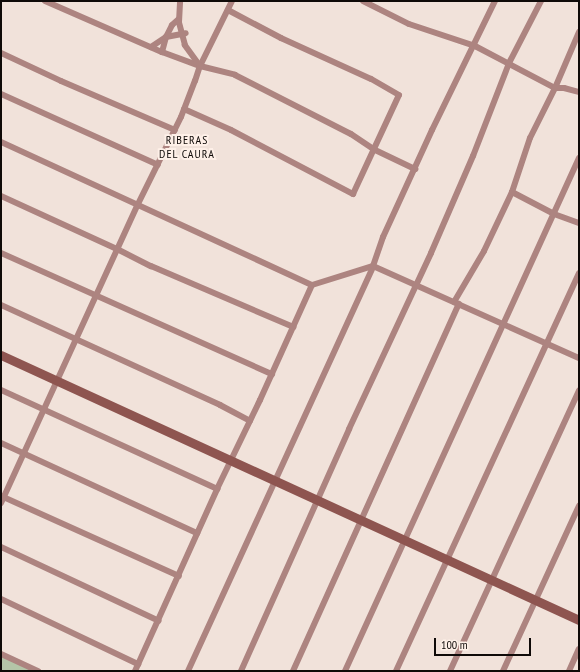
<!DOCTYPE html>
<html>
<head>
<meta charset="utf-8">
<style>
	body { margin:0 }
	#map { position:relative; width:580px; height:672px; overflow:hidden; background:#f1e2da; font-family:"PT Sans Narrow",sans-serif }
	div>[style] { position:absolute }
	.green>* { inset:0; background:#b4c5a8 }
	.street>* { height:6px; margin:-3px; padding:0 3px; transform-origin:3px; border-radius:3px; background:#ad8480 }
	.secondary>* { height:9px; margin:-4.5px; padding:0 4.5px; transform-origin:4.5px; border-radius:4.5px; background:#8e5550 }
	span { translate:-50% -50%; white-space:nowrap; text-align:center; line-height:1.15; -webkit-text-stroke:4px #fef0e8; paint-order:stroke }
	.neighbourhood-label { font-size:12px; color:#0f0a08; letter-spacing:1px }
	.frame { position:absolute; inset:0; border:2px solid #0f0a08; pointer-events:none }
	.scale { position:absolute; left:434px; top:638px; width:97px; height:18px; box-sizing:border-box; border:2px solid #0f0a08; border-top:0; padding-left:5px; font-size:12px; line-height:14px; white-space:nowrap; color:#0f0a08; -webkit-text-stroke:3px #fef0e8; paint-order:stroke }
</style>
</head>
<body>
<div id="map">
	<div class="green">
		<div style="clip-path:polygon(1px 655px,36px 671px,1px 671px)"></div>
	</div>
	<div class="street">
		<div style="left:45px;top:1px;width:128px;rotate:23.6deg"></div>
		<div style="left:162px;top:52px;width:40px;rotate:20.2deg"></div>
		<div style="left:200px;top:66px;width:36px;rotate:14deg"></div>
		<div style="left:235px;top:75px;width:130px;rotate:27deg"></div>
		<div style="left:351px;top:134px;width:27px;rotate:34deg"></div>
		<div style="left:373px;top:149px;width:47px;rotate:25.5deg"></div>
		<div style="left:363px;top:1px;width:51px;rotate:26.6deg"></div>
		<div style="left:409px;top:24px;width:70px;rotate:18.4deg"></div>
		<div style="left:475px;top:46px;width:90px;rotate:27.7deg"></div>
		<div style="left:555px;top:88px;width:9px"></div>
		<div style="left:564px;top:88px;width:16px;rotate:15deg"></div>
		<div style="left:151px;top:47px;width:18px;rotate:-34deg"></div>
		<div style="left:166px;top:37px;width:20px;rotate:-11deg"></div>
		<div style="left:162px;top:52px;width:16px;rotate:-75deg"></div>
		<div style="left:166px;top:37px;width:13px;rotate:-63deg"></div>
		<div style="left:172px;top:25px;width:9px;rotate:-41deg"></div>
		<div style="left:1px;top:53px;width:66px;rotate:25deg"></div>
		<div style="left:61px;top:81px;width:124px;rotate:23.3deg"></div>
		<div style="left:200px;top:66px;width:72px;rotate:-63.8deg"></div>
		<div style="left:1px;top:94px;width:172px;rotate:24.3deg"></div>
		<div style="left:184px;top:109px;width:51px;rotate:24.1deg"></div>
		<div style="left:231px;top:130px;width:138px;rotate:27.7deg"></div>
		<div style="left:353px;top:194px;width:109px;rotate:-65.1deg"></div>
		<div style="left:399px;top:95px;width:32px;rotate:-150deg"></div>
		<div style="left:371px;top:79px;width:99px;rotate:-155.5deg"></div>
		<div style="left:281px;top:38px;width:60px;rotate:-152.2deg"></div>
		<div style="left:1px;top:142px;width:342px;rotate:24.7deg"></div>
		<div style="left:512px;top:192px;width:47px;rotate:27.6deg"></div>
		<div style="left:554px;top:214px;width:27px;rotate:20deg"></div>
		<div style="left:1px;top:196px;width:128px;rotate:24.6deg"></div>
		<div style="left:117px;top:249px;width:38px;rotate:27deg"></div>
		<div style="left:151px;top:266px;width:155px;rotate:23.2deg"></div>
		<div style="left:1px;top:253px;width:297px;rotate:24.1deg"></div>
		<div style="left:454px;top:302px;width:59px;rotate:-59.5deg"></div>
		<div style="left:484px;top:251px;width:65px;rotate:-64.6deg"></div>
		<div style="left:512px;top:192px;width:57px;rotate:-71.6deg"></div>
		<div style="left:530px;top:138px;width:56px;rotate:-63.4deg"></div>
		<div style="left:555px;top:88px;width:61px;rotate:-66.8deg"></div>
		<div style="left:1px;top:305px;width:241px;rotate:24.5deg"></div>
		<div style="left:220px;top:405px;width:34px;rotate:28deg"></div>
		<div style="left:1px;top:390px;width:238px;rotate:24.6deg"></div>
		<div style="left:1px;top:443px;width:216px;rotate:24.7deg"></div>
		<div style="left:1px;top:496px;width:195px;rotate:24.2deg"></div>
		<div style="left:1px;top:503px;width:327px;rotate:-65.4deg"></div>
		<div style="left:137px;top:206px;width:99px;rotate:-63.7deg"></div>
		<div style="left:181px;top:117px;width:39px;rotate:-69deg"></div>
		<div style="left:195px;top:81px;width:16px;rotate:-72deg"></div>
		<div style="left:200px;top:66px;width:26px;rotate:-126deg"></div>
		<div style="left:185px;top:45px;width:24px;rotate:-105deg"></div>
		<div style="left:179px;top:22px;width:21px;rotate:-87deg"></div>
		<div style="left:1px;top:547px;width:174px;rotate:25.1deg"></div>
		<div style="left:1px;top:599px;width:152px;rotate:25.4deg"></div>
		<div style="left:1px;top:654px;width:41px;rotate:24.7deg"></div>
		<div style="left:135px;top:671px;width:200px;rotate:-65.7deg"></div>
		<div style="left:217px;top:489px;width:99px;rotate:-64.2deg"></div>
		<div style="left:260px;top:400px;width:126px;rotate:-65.7deg"></div>
		<div style="left:312px;top:285px;width:64px;rotate:-17.3deg"></div>
		<div style="left:373px;top:266px;width:226px;rotate:24.1deg"></div>
		<div style="left:188px;top:671px;width:445px;rotate:-65.4deg"></div>
		<div style="left:373px;top:266px;width:31px;rotate:-71deg"></div>
		<div style="left:383px;top:237px;width:118px;rotate:-65.4deg"></div>
		<div style="left:432px;top:130px;width:144px;rotate:-64deg"></div>
		<div style="left:241px;top:671px;width:265px;rotate:-65.9deg"></div>
		<div style="left:349px;top:429px;width:194px;rotate:-65deg"></div>
		<div style="left:431px;top:253px;width:106px;rotate:-66.6deg"></div>
		<div style="left:473px;top:156px;width:100px;rotate:-68.8deg"></div>
		<div style="left:509px;top:63px;width:70px;rotate:-62.7deg"></div>
		<div style="left:293px;top:671px;width:403px;rotate:-65.7deg"></div>
		<div style="left:345px;top:671px;width:564px;rotate:-65.48deg"></div>
		<div style="left:396px;top:671px;width:438px;rotate:-65.3deg"></div>
		<div style="left:450px;top:671px;width:309px;rotate:-65.3deg"></div>
		<div style="left:503px;top:671px;width:182px;rotate:-65.3deg"></div>
		<div style="left:569px;top:671px;width:24px;rotate:-66deg"></div>
	</div>
	<div class="secondary">
		<div style="left:1px;top:355px;width:636px;rotate:24.63deg"></div>
	</div>
	<div class="neighbourhood-label">
		<span style="left:187px;top:147px">RIBERAS<br>DEL CAURA</span>
	</div>
	<div class="frame"></div>
	<div class="scale">100 m</div>
</div>
</body>
</html>
